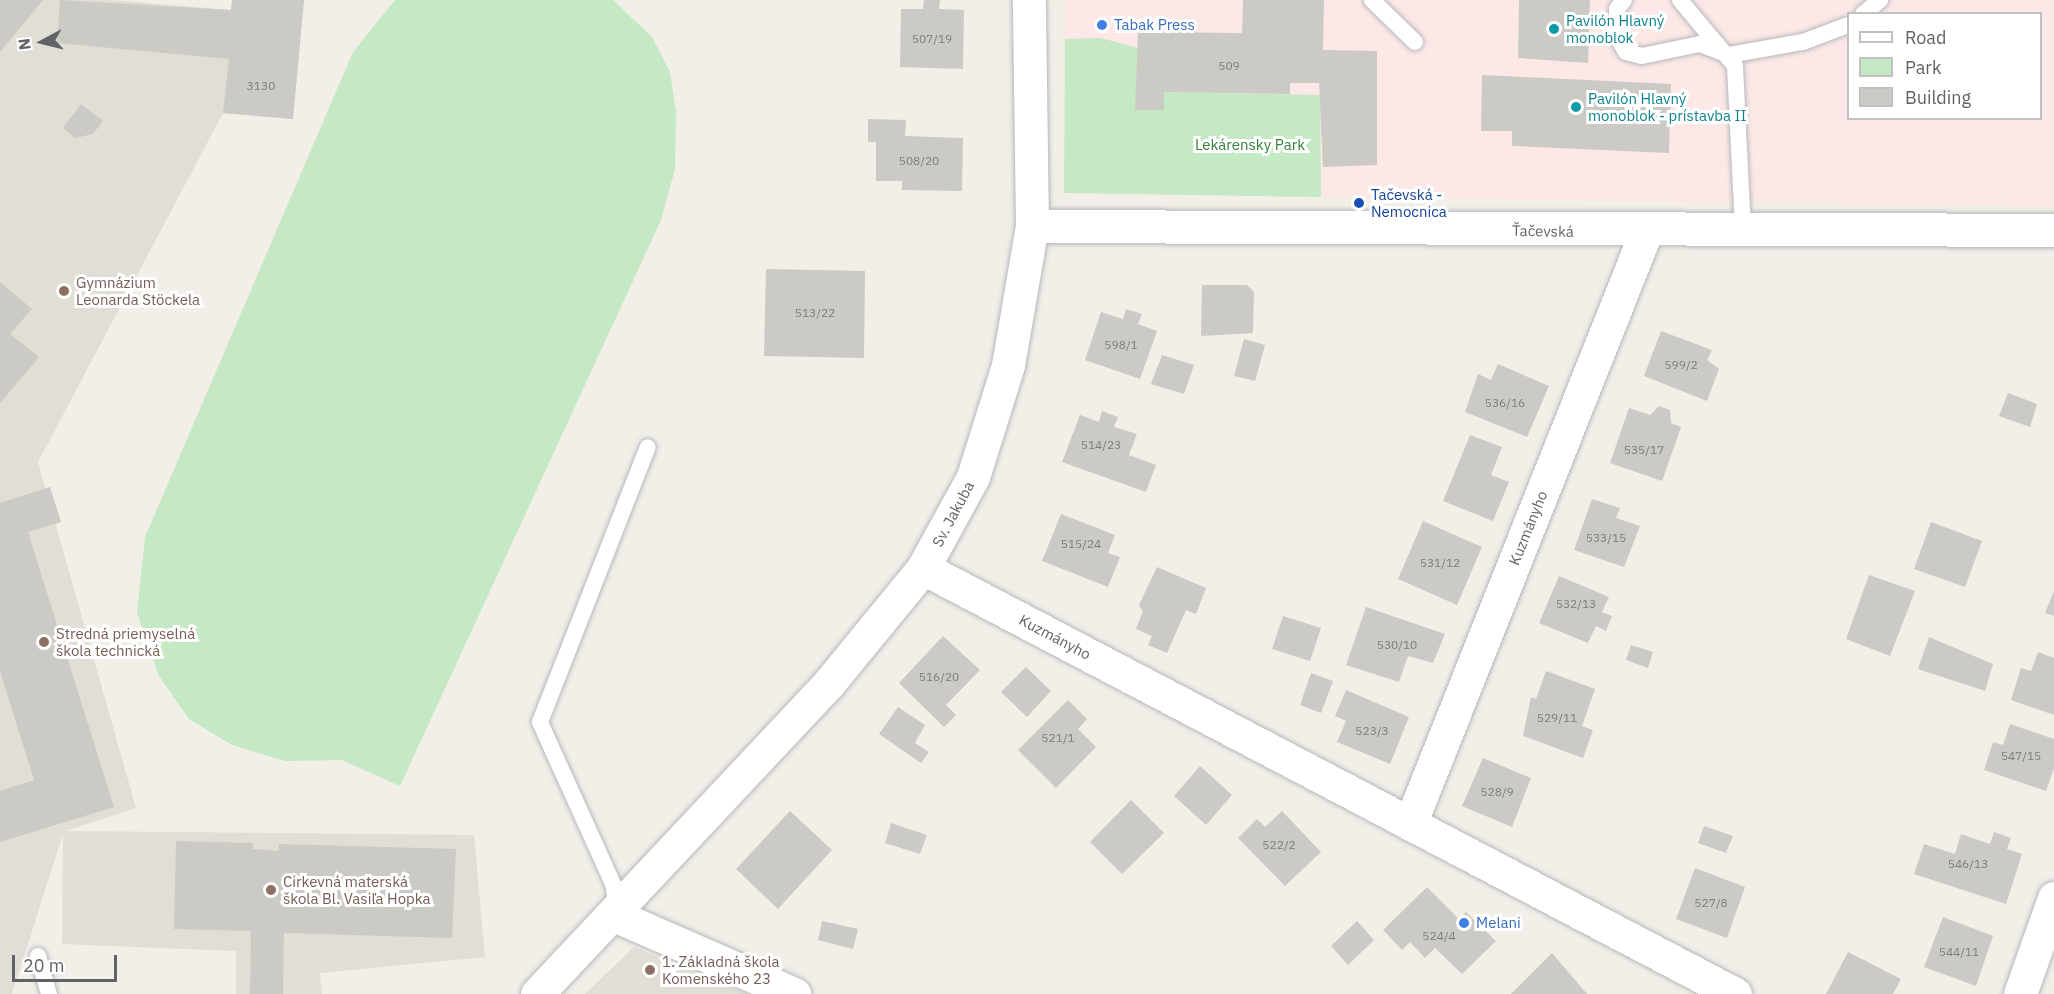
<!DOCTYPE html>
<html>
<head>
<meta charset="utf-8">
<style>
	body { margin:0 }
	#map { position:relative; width:2054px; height:994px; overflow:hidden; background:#f1efe8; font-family:"IBM Plex Sans",sans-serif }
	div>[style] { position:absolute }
	.education>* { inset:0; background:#e1ded6 }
	.medical>* { inset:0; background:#fce8e6 }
	.green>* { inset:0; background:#c5e8c5 }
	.building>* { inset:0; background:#cccac5 }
	.roads { filter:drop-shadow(0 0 2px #b5b8bc) drop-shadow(0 0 2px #b5b8bc) }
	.service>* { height:16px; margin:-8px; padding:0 8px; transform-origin:8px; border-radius:8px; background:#fff }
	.minor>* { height:33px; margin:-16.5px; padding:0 16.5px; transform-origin:16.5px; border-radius:16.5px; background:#fff }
	.dots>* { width:16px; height:16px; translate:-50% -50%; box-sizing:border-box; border:3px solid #fff; border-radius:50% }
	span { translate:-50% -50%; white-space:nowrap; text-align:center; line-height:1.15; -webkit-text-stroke:6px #fff; paint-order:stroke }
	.number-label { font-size:12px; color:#7a7d7f }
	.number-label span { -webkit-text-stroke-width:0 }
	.culture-label { font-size:15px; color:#0d838f }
	.left { translate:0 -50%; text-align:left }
	.shop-label { font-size:15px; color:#366cbe }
	.park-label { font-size:15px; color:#348238 }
	.transit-label { font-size:15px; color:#164399 }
	.street-label { font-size:15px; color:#5f6368 }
	.education-label { font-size:15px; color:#785e54 }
	.legend { position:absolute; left:1847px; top:12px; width:195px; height:108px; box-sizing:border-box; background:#fff; border:2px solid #bfc1c3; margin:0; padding:8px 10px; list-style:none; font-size:18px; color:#5f6368 }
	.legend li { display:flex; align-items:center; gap:12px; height:30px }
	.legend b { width:30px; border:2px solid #bfc1c3 }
	.north { position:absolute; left:12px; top:12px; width:60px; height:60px; -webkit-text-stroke:4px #fff; paint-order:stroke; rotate:263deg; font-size:16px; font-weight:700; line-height:24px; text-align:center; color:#5f6368 }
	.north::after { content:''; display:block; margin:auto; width:21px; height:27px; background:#5f6368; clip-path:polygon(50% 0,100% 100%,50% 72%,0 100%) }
	.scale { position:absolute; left:12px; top:955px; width:105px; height:27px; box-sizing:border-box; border:3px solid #5f6368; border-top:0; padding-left:8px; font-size:18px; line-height:21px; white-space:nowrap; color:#5f6368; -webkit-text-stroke:4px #fff; paint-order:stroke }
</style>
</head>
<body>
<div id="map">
	<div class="education">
		<div style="clip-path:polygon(0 0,112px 0,231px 10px,304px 0,293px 119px,223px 113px,38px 462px,136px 808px,66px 831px,474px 835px,485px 957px,320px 973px,322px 994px,236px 994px,236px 951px,62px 944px,63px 834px,12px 994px,0 994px)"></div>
		<div style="clip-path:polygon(634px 947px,746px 994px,585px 994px)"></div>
	</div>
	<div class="medical">
		<div style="clip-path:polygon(evenodd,1065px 0,2054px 0,2054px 207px,1064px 193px,1065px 0,1848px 14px,2040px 14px,2040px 118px,1848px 118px,1848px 14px)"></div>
	</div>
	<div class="green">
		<div style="clip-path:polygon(395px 0,613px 0,652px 37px,670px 72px,676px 112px,675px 169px,661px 220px,400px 786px,342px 760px,285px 761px,232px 745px,189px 719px,159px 676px,137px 613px,145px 537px,353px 52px)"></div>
		<div style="clip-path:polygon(1101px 38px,1138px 48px,1136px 110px,1164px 110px,1164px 92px,1320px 95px,1321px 197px,1064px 193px,1065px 39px)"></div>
	</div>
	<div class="building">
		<div style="clip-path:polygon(0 0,43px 0,0 52px)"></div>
		<div style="clip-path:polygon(60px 0,231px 10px,232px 0,304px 0,293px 119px,223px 113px,229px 59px,57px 43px)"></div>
		<div style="clip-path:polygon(924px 0,940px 0,939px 9px,964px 10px,963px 69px,900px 67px,901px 9px,923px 9px)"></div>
		<div style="clip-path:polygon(1243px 0,1324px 0,1323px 50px,1377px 51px,1377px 165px,1323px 167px,1319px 83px,1290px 83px,1290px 94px,1164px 92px,1164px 110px,1135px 110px,1138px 32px,1242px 33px)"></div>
		<div style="clip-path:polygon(1519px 0,1590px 0,1588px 63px,1518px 58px)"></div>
		<div style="clip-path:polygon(1482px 75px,1671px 84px,1669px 153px,1512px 146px,1512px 131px,1481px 131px)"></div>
		<div style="clip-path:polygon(81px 104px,103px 121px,93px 134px,75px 138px,63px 128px)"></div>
		<div style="clip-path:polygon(868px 119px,906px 120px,905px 136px,963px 138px,962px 191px,902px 190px,902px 181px,876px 181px,876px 142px,868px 142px)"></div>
		<div style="clip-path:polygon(766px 269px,865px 271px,864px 358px,764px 356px)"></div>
		<div style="clip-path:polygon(0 282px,32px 309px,10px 334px,39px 357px,0 403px)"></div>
		<div style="clip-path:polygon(1202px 285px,1247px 285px,1254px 292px,1253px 333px,1201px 336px)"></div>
		<div style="clip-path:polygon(1126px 309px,1142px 314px,1138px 324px,1157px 331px,1140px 379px,1085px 360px,1101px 312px,1123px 319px)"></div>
		<div style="clip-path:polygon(1661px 331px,1712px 350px,1707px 360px,1719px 369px,1707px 401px,1644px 376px)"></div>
		<div style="clip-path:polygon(1244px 339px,1265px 345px,1255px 381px,1234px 376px)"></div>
		<div style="clip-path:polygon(1162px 355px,1194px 365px,1184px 394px,1151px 384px)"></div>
		<div style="clip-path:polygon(1498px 364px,1549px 386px,1527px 437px,1465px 412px,1478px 374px,1491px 380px)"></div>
		<div style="clip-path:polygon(2008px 393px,2037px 404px,2030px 427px,1999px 416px)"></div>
		<div style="clip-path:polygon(1659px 406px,1670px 410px,1671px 423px,1681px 427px,1662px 481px,1610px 463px,1629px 408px,1650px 415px)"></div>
		<div style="clip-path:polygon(1102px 411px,1118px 417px,1114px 427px,1137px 434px,1129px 455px,1156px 465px,1146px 492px,1062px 462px,1080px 415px,1099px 422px)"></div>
		<div style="clip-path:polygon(1470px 435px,1502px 447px,1491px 475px,1509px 482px,1493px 521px,1443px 501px)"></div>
		<div style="clip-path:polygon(50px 487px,61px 522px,28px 532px,114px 807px,0 842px,0 791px,34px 780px,0 671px,0 503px)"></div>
		<div style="clip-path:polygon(1592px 499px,1620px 508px,1616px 518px,1640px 526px,1624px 567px,1574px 550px)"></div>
		<div style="clip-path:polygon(1061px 514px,1115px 535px,1108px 553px,1120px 557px,1108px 587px,1042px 561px)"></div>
		<div style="clip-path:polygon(1423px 521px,1482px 547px,1457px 605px,1398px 579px)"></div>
		<div style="clip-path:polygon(1931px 522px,1982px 541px,1965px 587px,1914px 569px)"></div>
		<div style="clip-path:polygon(1157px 567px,1206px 588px,1196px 614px,1186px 610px,1167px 653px,1148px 645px,1152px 636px,1136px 629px,1143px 611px,1139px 605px)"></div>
		<div style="clip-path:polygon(1869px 575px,1915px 591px,1890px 656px,1846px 639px)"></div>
		<div style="clip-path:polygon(1559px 576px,1609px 597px,1602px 612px,1612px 616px,1606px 631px,1596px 626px,1588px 643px,1539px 623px)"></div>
		<div style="clip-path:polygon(2054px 591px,2054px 616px,2045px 613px)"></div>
		<div style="clip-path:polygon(1366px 607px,1445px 634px,1433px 663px,1408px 656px,1399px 682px,1346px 665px)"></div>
		<div style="clip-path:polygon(1283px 616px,1321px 628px,1310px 661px,1272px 649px)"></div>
		<div style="clip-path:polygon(943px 636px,980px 670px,946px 705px,956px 715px,944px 727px,899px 683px)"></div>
		<div style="clip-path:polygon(1929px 637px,1993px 664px,1985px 691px,1918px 669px)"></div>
		<div style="clip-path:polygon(1631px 645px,1653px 652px,1648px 668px,1626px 660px)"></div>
		<div style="clip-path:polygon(2038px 652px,2054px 658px,2054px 715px,2011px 700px,2021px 668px,2031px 671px)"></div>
		<div style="clip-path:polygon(1026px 667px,1051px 691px,1027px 717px,1001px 692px)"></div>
		<div style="clip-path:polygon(1546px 671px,1595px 689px,1582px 726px,1593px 730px,1583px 758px,1523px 736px,1531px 697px,1536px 699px)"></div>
		<div style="clip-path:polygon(1311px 673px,1333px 681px,1321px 713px,1300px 705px)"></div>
		<div style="clip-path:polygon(1346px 690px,1409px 717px,1390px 764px,1337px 742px,1346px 721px,1335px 716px)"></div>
		<div style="clip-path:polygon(1068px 700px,1087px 719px,1078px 729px,1096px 747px,1056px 788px,1018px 750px)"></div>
		<div style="clip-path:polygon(898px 707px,925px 725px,915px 743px,929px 752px,921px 763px,879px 734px)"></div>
		<div style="clip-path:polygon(2010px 724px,2054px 739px,2054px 768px,2046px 791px,1984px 770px,1993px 742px,2003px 745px)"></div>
		<div style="clip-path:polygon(1483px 758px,1531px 778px,1512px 827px,1462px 806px)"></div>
		<div style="clip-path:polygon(1200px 766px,1232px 795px,1206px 825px,1174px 796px)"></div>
		<div style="clip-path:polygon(1131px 800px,1164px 833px,1122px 874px,1090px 842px)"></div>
		<div style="clip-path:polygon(790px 811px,832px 850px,778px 909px,736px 869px)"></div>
		<div style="clip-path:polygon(1282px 811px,1321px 852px,1285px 886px,1238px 838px,1257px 819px,1265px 827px)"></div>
		<div style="clip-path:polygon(891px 823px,927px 835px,920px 854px,885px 843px)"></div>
		<div style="clip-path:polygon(1704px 826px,1733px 836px,1726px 853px,1698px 843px)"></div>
		<div style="clip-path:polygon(1994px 832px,2011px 838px,2007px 849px,2022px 854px,2006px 904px,1914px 874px,1924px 844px,1955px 854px,1961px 834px,1990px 844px)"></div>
		<div style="clip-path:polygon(176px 841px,253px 843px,253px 849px,279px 851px,279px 844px,456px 849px,452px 938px,284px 933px,283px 994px,250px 994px,251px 931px,174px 929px)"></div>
		<div style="clip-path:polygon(1695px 868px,1745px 887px,1727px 938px,1676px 919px)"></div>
		<div style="clip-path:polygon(1427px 887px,1459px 919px,1466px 912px,1496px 941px,1462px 974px,1435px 948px,1425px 958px,1410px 942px,1402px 950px,1383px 930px)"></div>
		<div style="clip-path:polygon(1943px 917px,1993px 936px,1976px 986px,1924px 967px)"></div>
		<div style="clip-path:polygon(822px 921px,858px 929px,853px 949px,818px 940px)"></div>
		<div style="clip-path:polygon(1357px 921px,1374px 940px,1348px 965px,1331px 946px)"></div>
		<div style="clip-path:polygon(1848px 952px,1901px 979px,1893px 994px,1826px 994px)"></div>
		<div style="clip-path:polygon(1552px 953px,1587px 994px,1511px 994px)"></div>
	</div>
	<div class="roads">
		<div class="service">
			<div style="left:1372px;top:0;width:60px;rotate:44.3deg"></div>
			<div style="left:1624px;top:0;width:11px;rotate:128deg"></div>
			<div style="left:1617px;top:9px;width:27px;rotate:90deg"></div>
			<div style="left:1617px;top:36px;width:18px;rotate:61deg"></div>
			<div style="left:1626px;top:52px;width:16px;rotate:14deg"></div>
			<div style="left:1642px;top:56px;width:59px;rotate:-11.7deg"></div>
			<div style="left:1700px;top:44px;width:31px;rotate:21deg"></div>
			<div style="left:1729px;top:55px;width:75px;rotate:-10deg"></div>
			<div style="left:1803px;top:42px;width:48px;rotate:-20.7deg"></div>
			<div style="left:1680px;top:0;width:86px;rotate:50.2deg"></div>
			<div style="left:1735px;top:66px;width:165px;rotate:87.2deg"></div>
			<div style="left:1863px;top:14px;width:22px;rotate:-39deg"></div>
			<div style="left:618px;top:910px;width:26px;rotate:-101deg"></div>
			<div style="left:613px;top:884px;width:178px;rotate:-114.3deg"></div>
			<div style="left:540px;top:722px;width:295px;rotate:-68.6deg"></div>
			<div style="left:38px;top:956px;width:40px;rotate:74deg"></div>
		</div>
		<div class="minor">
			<div style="left:1032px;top:226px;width:1022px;rotate:0.22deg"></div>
			<div style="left:923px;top:568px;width:917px;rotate:27.68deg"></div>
			<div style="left:1410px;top:824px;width:637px;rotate:-68.27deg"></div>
			<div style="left:614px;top:915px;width:197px;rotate:23.7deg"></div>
			<div style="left:537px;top:994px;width:427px;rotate:-46.8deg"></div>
			<div style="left:829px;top:683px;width:149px;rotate:-50.7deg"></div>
			<div style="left:923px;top:568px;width:104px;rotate:-61.2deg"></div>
			<div style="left:973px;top:477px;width:117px;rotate:-72.6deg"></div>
			<div style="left:1008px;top:365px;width:141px;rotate:-80.2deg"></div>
			<div style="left:1032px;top:226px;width:226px;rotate:-90.8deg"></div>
			<div style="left:2020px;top:994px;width:102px;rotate:-70.5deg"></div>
		</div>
	</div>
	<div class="dots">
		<div style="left:1102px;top:25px;background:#3f7fe0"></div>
		<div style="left:1554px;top:29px;background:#0f9aa8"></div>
		<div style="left:1576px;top:107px;background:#0f9aa8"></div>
		<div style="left:1359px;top:203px;background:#1a4fb4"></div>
		<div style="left:64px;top:291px;background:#8d6e63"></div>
		<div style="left:44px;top:642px;background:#8d6e63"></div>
		<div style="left:271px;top:890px;background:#8d6e63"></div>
		<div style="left:1464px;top:923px;background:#3f7fe0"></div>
		<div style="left:650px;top:970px;background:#8d6e63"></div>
	</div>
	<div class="number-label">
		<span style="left:932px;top:39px">507/19</span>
		<span style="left:1229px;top:66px">509</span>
		<span style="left:261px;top:86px">3130</span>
		<span style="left:919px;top:161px">508/20</span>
		<span style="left:815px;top:313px">513/22</span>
		<span style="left:1121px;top:345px">598/1</span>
		<span style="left:1681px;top:365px">599/2</span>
		<span style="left:1505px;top:403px">536/16</span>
		<span style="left:1101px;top:445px">514/23</span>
		<span style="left:1644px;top:450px">535/17</span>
		<span style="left:1606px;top:538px">533/15</span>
		<span style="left:1081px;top:544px">515/24</span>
		<span style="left:1440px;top:563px">531/12</span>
		<span style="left:1576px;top:604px">532/13</span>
		<span style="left:1397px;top:645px">530/10</span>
		<span style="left:939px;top:677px">516/20</span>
		<span style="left:1557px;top:718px">529/11</span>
		<span style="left:1372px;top:731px">523/3</span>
		<span style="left:1058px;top:738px">521/1</span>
		<span style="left:2021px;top:756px">547/15</span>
		<span style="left:1497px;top:792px">528/9</span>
		<span style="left:1279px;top:845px">522/2</span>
		<span style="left:1968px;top:864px">546/13</span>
		<span style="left:1711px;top:903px">527/8</span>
		<span style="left:1439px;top:936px">524/4</span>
		<span style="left:1959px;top:952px">544/11</span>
	</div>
	<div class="culture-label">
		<span class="left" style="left:1566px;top:29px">Pavilón Hlavný<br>monoblok</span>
		<span class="left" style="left:1588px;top:107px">Pavilón Hlavný<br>monoblok - prístavba II</span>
	</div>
	<div class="shop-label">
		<span class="left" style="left:1114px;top:25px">Tabak Press</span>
		<span class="left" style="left:1476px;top:923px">Melani</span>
	</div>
	<div class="park-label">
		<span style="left:1250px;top:145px">Lekárensky Park</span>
	</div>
	<div class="transit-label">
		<span class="left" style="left:1371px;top:203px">Tačevská -<br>Nemocnica</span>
	</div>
	<div class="street-label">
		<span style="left:1543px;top:231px;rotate:1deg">Ťačevská</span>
		<span style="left:953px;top:514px;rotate:-62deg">Sv. Jakuba</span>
		<span style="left:1528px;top:528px;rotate:-68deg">Kuzmányho</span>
		<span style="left:1055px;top:637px;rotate:28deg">Kuzmányho</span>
	</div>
	<div class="education-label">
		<span class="left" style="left:76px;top:291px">Gymnázium<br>Leonarda Stöckela</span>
		<span class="left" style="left:56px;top:642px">Stredná priemyselná<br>škola technická</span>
		<span class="left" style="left:283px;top:890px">Cirkevná materská<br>škola Bl. Vasiľa Hopka</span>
		<span class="left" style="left:662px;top:970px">1. Základná škola<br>Komenského 23</span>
	</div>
	<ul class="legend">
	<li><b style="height:8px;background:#fff"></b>Road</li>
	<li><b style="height:16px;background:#c5e8c5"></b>Park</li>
	<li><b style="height:16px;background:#cccac5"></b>Building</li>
	</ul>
	<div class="north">N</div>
	<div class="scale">20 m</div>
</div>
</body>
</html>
